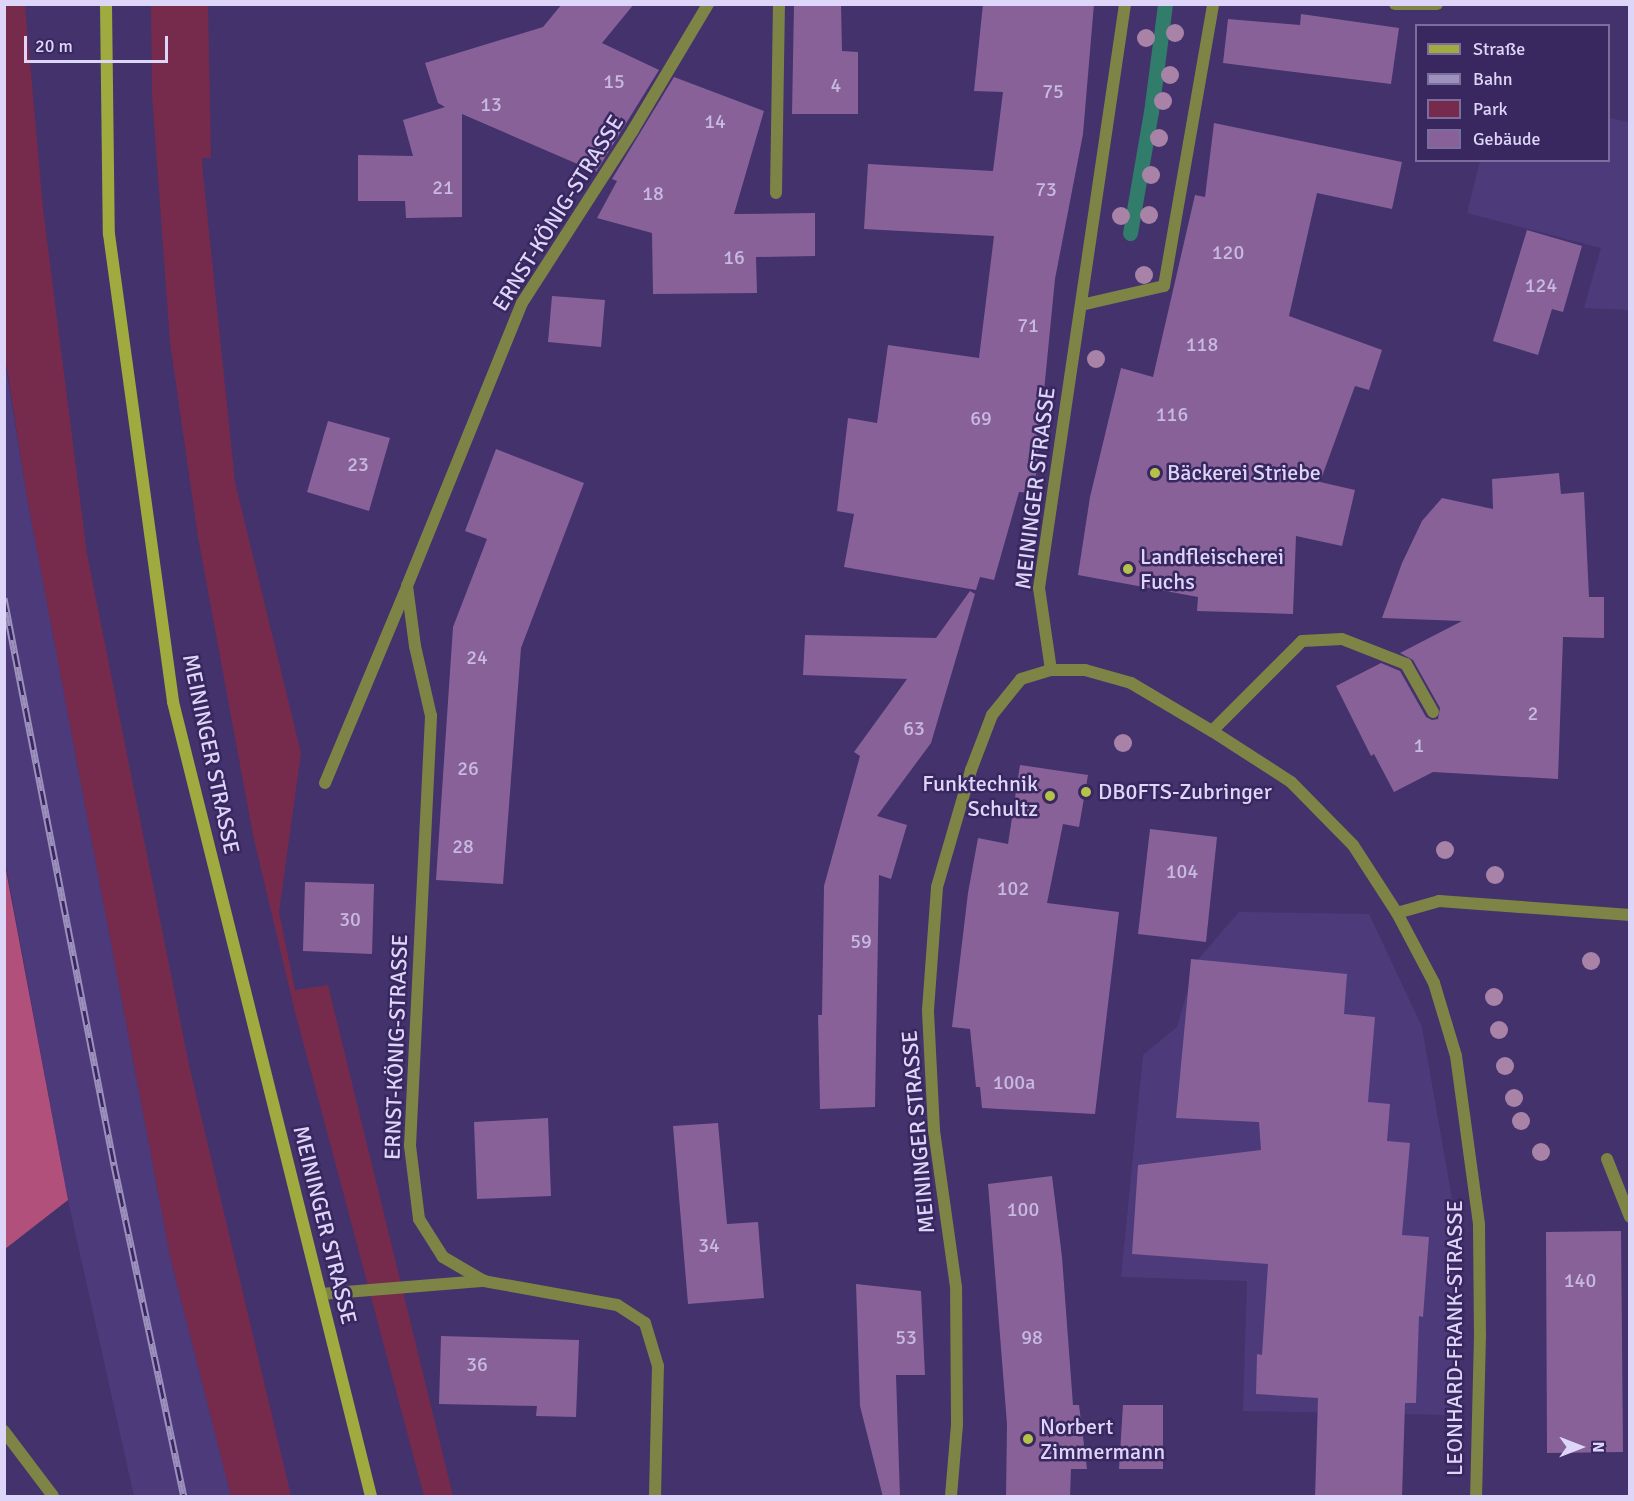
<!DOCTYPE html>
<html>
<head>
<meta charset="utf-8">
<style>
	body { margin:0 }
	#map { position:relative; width:1634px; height:1501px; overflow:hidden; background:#43326b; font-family:Signika,sans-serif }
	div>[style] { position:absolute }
	.built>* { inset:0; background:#4d3a7b }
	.green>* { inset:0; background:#762b4d }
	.forest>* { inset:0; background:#b1517b }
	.stream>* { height:15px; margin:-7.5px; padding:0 7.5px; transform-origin:7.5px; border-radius:7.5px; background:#317c6a }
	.building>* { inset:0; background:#886199 }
	.service>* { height:12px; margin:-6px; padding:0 6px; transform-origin:6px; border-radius:6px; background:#7d8445 }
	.minor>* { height:12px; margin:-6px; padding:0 6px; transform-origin:6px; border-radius:6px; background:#7d8445 }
	.secondary>* { height:12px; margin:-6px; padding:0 6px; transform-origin:6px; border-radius:6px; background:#9faa3f }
	.rail>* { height:7px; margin-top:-3.5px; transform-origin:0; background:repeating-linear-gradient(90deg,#392760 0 14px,#9c90bc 0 28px); box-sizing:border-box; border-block:2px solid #9c90bc }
	.trees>* { width:18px; height:18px; margin:-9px; border-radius:50%; background:#a883a7 }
	.dots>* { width:16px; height:16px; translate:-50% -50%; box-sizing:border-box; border:3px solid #392760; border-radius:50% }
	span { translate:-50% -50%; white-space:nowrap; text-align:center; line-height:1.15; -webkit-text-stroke:5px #392760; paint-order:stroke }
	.number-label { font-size:20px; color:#c8b9e1 }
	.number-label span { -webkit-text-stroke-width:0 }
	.street-label { font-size:22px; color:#ded6f9 }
	.poi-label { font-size:22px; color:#ded6f9 }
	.left { translate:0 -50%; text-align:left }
	.right { translate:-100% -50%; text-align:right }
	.frame { position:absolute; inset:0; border:6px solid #ded6f9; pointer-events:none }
	.legend { position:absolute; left:1415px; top:24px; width:195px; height:138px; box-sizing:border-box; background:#392760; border:2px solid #7b6d9d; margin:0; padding:8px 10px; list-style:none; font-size:18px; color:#ded6f9 }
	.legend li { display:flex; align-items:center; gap:12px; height:30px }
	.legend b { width:30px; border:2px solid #7b6d9d }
	.north { position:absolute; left:1550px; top:1417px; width:60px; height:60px; -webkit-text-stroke:4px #392760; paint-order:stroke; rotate:90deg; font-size:16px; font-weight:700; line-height:24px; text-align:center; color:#ded6f9 }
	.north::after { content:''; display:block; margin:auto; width:21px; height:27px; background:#ded6f9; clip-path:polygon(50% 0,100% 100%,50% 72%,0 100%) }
	.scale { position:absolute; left:24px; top:36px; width:144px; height:27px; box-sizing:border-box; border:3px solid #ded6f9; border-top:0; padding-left:8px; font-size:18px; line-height:21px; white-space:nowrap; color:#ded6f9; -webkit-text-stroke:4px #392760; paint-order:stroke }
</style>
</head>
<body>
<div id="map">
	<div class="built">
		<div style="clip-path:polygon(1609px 118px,1629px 122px,1629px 310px,1584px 308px,1601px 248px,1467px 213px,1480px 161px,1608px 160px)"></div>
		<div style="clip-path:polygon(4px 356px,27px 497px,170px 1256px,231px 1496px,134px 1496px,68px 1200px,5px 860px)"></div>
		<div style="clip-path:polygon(1239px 912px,1369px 914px,1422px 1027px,1455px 1216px,1452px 1415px,1243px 1411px,1247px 1281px,1121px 1277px,1143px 1055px,1177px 1027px,1196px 962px)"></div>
	</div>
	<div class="green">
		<div style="clip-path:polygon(4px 5px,25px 5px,43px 209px,87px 554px,189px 1065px,291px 1496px,231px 1496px,170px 1256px,27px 497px,5px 356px)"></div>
		<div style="clip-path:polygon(151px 5px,208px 5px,211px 158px,202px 158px,203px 174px,235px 482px,301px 753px,279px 912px,295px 990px,328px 985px,453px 1496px,424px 1496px,294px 1008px,253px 835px,198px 537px,170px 342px,152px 95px)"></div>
	</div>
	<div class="forest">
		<div style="clip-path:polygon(4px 860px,68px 1200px,5px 1249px,4px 1249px)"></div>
	</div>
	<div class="stream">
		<div style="left:1130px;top:233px;width:123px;rotate:-80.2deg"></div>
		<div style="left:1151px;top:112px;width:109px;rotate:-82.6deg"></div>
	</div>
	<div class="building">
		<div style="clip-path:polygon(562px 4px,634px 4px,602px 43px,659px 70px,596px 172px,462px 114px,462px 217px,406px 218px,405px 201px,358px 201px,358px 155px,413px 156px,403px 120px,445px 107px,438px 103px,425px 63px,543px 27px)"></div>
		<div style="clip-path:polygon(794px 4px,841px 4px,842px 51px,858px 52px,858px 114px,792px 114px)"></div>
		<div style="clip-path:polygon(983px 4px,1094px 4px,1083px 134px,1055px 279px,1034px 493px,1019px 492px,994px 580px,980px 577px,976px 590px,844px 567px,854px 514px,837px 511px,848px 418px,877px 423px,888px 345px,979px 358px,994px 236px,864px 229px,868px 164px,993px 171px,1003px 92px,974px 91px)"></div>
		<div style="clip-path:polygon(1301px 14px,1399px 28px,1391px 84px,1223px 63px,1228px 19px,1300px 25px)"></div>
		<div style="clip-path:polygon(674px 77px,764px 111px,734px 214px,815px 213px,815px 256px,756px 257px,757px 293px,653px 294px,652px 233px,597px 218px,617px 181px,612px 179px)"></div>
		<div style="clip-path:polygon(1214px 123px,1402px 162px,1392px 209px,1317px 193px,1289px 316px,1382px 350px,1369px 390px,1355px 386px,1320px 482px,1355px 490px,1342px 546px,1296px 536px,1293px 614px,1197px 611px,1198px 597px,1078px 575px,1090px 497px,1121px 368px,1153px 377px,1195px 195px,1205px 197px)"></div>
		<div style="clip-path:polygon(1527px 230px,1582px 246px,1563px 312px,1552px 309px,1538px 355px,1493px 341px)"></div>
		<div style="clip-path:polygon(552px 296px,605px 300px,601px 347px,548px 342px)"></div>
		<div style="clip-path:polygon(328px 421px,390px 438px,369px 511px,307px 492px)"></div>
		<div style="clip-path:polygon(496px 449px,584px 483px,521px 648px,503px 884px,436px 880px,453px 627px,487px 539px,465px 531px)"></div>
		<div style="clip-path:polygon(1559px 473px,1561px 494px,1584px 492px,1589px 597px,1604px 597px,1604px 638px,1563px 637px,1558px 779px,1433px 772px,1394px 792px,1374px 754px,1371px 756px,1336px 686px,1381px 663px,1400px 671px,1426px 717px,1432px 720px,1438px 719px,1440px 708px,1413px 660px,1400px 653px,1462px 621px,1382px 618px,1402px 563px,1422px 521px,1442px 498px,1493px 509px,1492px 479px)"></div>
		<div style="clip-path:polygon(970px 591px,975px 594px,931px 743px,877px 816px,907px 825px,891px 879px,879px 875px,875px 1107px,820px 1109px,818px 1015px,822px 1015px,824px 886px,860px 756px,854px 752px,907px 679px,803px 675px,805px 635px,936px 638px)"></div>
		<div style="clip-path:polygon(1020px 765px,1088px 775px,1079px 827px,1063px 824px,1047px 903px,1119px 912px,1095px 1114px,982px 1108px,980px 1087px,976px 1087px,970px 1029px,952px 1027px,968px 893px,978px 838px,1008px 844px)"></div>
		<div style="clip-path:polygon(1150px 829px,1217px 837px,1206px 942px,1138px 934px)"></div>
		<div style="clip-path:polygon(305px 882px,374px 884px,372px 954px,303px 951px)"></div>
		<div style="clip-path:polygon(1191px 959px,1347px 974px,1344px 1014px,1375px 1017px,1368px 1102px,1390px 1104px,1387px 1141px,1410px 1143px,1402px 1235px,1429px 1237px,1423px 1317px,1419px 1316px,1416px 1403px,1405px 1403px,1402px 1497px,1315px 1497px,1318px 1398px,1256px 1394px,1257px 1354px,1262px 1355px,1268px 1264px,1132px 1254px,1138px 1165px,1261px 1150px,1259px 1122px,1176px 1118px)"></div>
		<div style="clip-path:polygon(548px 1118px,551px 1196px,477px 1199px,474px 1122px)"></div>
		<div style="clip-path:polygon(718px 1123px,727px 1224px,758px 1222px,764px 1298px,688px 1304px,673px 1126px)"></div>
		<div style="clip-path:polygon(1052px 1176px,1062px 1257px,1073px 1405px,1079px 1405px,1087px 1469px,1071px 1469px,1070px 1497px,1006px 1497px,1007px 1424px,988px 1184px)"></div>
		<div style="clip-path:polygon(1621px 1231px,1623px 1452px,1547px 1453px,1546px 1232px)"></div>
		<div style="clip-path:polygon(856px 1284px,921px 1291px,925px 1375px,896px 1375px,900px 1497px,883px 1497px,860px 1406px)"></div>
		<div style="clip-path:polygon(441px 1336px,579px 1340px,576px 1417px,536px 1416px,537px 1406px,439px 1404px)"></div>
		<div style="clip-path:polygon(1123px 1405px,1163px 1405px,1163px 1469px,1119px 1469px)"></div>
	</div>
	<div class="service">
		<div style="left:1395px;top:4px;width:42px"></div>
		<div style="left:1212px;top:731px;width:127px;rotate:-45deg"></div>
		<div style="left:1302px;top:641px;width:40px;rotate:-2.9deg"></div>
		<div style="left:1342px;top:639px;width:69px;rotate:21.3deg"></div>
		<div style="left:1406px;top:664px;width:55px;rotate:60.6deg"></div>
		<div style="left:1607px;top:1159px;width:62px;rotate:68.4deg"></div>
		<div style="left:321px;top:1294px;width:164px;rotate:-4.6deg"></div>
		<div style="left:4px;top:1431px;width:81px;rotate:53deg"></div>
	</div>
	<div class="minor">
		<div style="left:776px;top:193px;width:189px;rotate:-89.1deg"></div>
		<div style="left:1081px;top:305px;width:85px;rotate:-12.9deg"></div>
		<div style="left:1164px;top:286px;width:286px;rotate:-80.1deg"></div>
		<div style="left:1051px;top:670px;width:83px;rotate:-98.3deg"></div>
		<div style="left:1039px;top:588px;width:590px;rotate:-81.62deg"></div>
		<div style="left:325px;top:783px;width:212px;rotate:-67.3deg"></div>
		<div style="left:1397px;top:913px;width:44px;rotate:-15.9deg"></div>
		<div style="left:1439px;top:901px;width:192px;rotate:4.2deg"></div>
		<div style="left:655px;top:1496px;width:130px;rotate:-88.7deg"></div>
		<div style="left:658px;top:1366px;width:45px;rotate:-106.8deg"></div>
		<div style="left:645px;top:1323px;width:33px;rotate:-147deg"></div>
		<div style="left:617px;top:1305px;width:135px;rotate:-169.8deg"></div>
		<div style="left:484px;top:1281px;width:48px;rotate:-149.7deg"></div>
		<div style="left:443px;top:1257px;width:45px;rotate:-122.3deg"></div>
		<div style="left:419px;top:1219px;width:74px;rotate:-97deg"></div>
		<div style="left:410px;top:1146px;width:431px;rotate:-87.2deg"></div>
		<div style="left:431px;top:716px;width:72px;rotate:-102.9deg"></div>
		<div style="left:415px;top:646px;width:61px;rotate:-97.6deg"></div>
		<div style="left:407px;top:586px;width:305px;rotate:-67.9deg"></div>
		<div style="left:522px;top:303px;width:206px;rotate:-57.3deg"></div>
		<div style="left:633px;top:130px;width:147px;rotate:-59.2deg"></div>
		<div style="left:951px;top:1496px;width:72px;rotate:-85.2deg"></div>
		<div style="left:957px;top:1424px;width:137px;rotate:-90.4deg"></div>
		<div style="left:956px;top:1287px;width:159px;rotate:-98deg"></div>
		<div style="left:934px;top:1130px;width:120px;rotate:-92.9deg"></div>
		<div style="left:928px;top:1010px;width:123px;rotate:-85.8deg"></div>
		<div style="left:937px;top:887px;width:122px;rotate:-73.8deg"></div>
		<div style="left:971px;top:770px;width:59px;rotate:-69.1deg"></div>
		<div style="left:992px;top:715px;width:46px;rotate:-51.1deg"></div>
		<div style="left:1021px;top:679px;width:31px;rotate:-17deg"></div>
		<div style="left:1051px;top:670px;width:34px"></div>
		<div style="left:1085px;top:670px;width:48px;rotate:15.8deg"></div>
		<div style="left:1131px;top:683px;width:94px;rotate:30.7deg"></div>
		<div style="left:1212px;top:731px;width:94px;rotate:32.8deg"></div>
		<div style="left:1291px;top:782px;width:88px;rotate:45.5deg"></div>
		<div style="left:1353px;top:845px;width:81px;rotate:57.1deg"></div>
		<div style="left:1397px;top:913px;width:79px;rotate:62.1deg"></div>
		<div style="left:1434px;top:983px;width:76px;rotate:73.2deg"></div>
		<div style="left:1456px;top:1056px;width:171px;rotate:82.2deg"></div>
		<div style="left:1479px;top:1225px;width:110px;rotate:89.5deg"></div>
		<div style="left:1480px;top:1335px;width:161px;rotate:91.4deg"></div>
	</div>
	<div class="secondary">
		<div style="left:106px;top:4px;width:230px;rotate:89.3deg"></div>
		<div style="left:109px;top:234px;width:472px;rotate:82.2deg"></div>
		<div style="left:173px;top:702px;width:818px;rotate:76deg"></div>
	</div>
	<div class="rail">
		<div style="left:4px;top:598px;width:578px;rotate:79.02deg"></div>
		<div style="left:114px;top:1165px;width:338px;rotate:78.1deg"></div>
	</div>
	<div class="trees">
		<div style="left:1175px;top:33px"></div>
		<div style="left:1146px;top:38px"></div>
		<div style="left:1170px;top:75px"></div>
		<div style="left:1163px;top:101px"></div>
		<div style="left:1159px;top:138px"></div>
		<div style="left:1151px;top:175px"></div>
		<div style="left:1149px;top:215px"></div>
		<div style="left:1121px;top:216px"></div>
		<div style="left:1144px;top:275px"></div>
		<div style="left:1096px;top:359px"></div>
		<div style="left:1123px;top:743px"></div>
		<div style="left:1445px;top:850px"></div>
		<div style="left:1495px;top:875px"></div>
		<div style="left:1591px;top:961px"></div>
		<div style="left:1494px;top:997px"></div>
		<div style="left:1499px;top:1030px"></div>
		<div style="left:1505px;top:1066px"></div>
		<div style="left:1514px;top:1098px"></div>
		<div style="left:1521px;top:1121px"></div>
		<div style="left:1541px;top:1152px"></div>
	</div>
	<div class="dots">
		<div style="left:1155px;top:473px;background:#b5c249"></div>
		<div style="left:1128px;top:569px;background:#b5c249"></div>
		<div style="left:1086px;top:792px;background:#b5c249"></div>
		<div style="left:1050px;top:796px;background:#b5c249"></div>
		<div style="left:1028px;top:1439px;background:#b5c249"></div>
	</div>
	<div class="number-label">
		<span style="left:614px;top:81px">15</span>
		<span style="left:836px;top:85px">4</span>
		<span style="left:1053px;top:91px">75</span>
		<span style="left:491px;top:104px">13</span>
		<span style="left:715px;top:121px">14</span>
		<span style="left:443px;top:187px">21</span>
		<span style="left:1046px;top:189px">73</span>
		<span style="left:653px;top:193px">18</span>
		<span style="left:1228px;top:252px">120</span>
		<span style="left:734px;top:257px">16</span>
		<span style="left:1541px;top:285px">124</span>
		<span style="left:1028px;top:325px">71</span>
		<span style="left:1202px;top:344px">118</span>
		<span style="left:1172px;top:414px">116</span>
		<span style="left:981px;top:418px">69</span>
		<span style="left:358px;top:464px">23</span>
		<span style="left:477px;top:657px">24</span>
		<span style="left:1533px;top:713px">2</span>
		<span style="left:914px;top:728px">63</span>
		<span style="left:1419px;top:745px">1</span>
		<span style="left:468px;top:768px">26</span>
		<span style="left:463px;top:846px">28</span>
		<span style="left:1182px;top:871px">104</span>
		<span style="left:1013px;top:888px">102</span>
		<span style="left:350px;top:919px">30</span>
		<span style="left:861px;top:941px">59</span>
		<span style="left:1014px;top:1082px">100a</span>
		<span style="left:1023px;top:1209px">100</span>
		<span style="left:709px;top:1245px">34</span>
		<span style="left:1580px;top:1280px">140</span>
		<span style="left:906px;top:1337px">53</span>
		<span style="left:1032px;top:1337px">98</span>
		<span style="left:477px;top:1364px">36</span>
	</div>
	<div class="street-label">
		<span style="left:558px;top:213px;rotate:-58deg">ERNST-KÖNIG-STRASSE</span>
		<span style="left:1035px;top:488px;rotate:-83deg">MEININGER STRASSE</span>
		<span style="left:211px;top:754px;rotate:78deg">MEININGER STRASSE</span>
		<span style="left:396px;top:1047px;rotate:-88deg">ERNST-KÖNIG-STRASSE</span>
		<span style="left:918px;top:1132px;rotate:-95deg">MEININGER STRASSE</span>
		<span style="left:325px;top:1225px;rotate:76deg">MEININGER STRASSE</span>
		<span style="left:1455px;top:1338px;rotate:-90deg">LEONHARD-FRANK-STRASSE</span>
	</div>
	<div class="poi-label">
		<span class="left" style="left:1167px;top:473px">Bäckerei Striebe</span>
		<span class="left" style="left:1140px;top:569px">Landfleischerei<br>Fuchs</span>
		<span class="right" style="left:1038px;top:796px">Funktechnik<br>Schultz</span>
		<span class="left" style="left:1098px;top:792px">DB0FTS-Zubringer</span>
		<span class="left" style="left:1040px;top:1439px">Norbert<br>Zimmermann</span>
	</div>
	<div class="frame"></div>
	<ul class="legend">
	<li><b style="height:8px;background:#9faa3f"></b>Straße</li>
	<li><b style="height:8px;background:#9c90bc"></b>Bahn</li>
	<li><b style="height:16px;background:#762b4d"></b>Park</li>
	<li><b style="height:16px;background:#886199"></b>Gebäude</li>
	</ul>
	<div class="north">N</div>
	<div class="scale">20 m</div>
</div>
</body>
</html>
